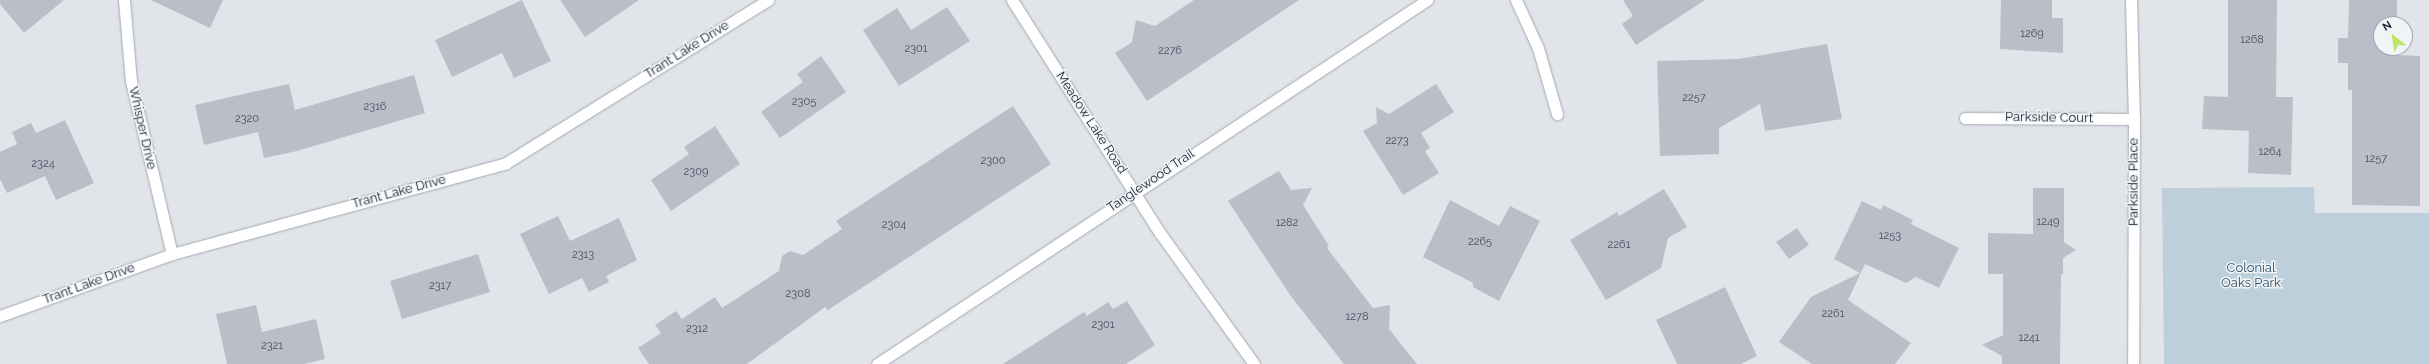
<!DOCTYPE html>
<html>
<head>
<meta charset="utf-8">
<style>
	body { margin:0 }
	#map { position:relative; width:2429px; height:364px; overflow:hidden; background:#e1e5ea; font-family:Raleway,sans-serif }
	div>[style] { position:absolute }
	.green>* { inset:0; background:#bccfda }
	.building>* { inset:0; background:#babec8 }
	.roads { filter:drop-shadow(0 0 1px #a4a8b1) drop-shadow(0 0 1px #a4a8b1) }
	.minor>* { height:11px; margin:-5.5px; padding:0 5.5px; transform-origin:5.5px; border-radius:5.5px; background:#fff }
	span { translate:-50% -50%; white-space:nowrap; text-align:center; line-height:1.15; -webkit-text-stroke:3px #f1f4f7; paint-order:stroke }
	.number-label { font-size:11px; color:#494d5d }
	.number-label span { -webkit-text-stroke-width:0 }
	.street-label { font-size:13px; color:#232739 }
	.park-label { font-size:13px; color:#31516c }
	.north { position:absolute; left:2373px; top:16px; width:40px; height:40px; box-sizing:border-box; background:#f1f4f7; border:1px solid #9fa2ab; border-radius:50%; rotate:330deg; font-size:11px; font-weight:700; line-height:16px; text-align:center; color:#232739 }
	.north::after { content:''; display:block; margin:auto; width:14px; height:18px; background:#bbe565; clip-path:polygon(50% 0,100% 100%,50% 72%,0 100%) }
</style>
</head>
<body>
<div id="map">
	<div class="green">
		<div style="clip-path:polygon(2314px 187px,2315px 213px,2429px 213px,2429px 364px,2164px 364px,2162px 188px)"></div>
	</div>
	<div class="building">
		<div style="clip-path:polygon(0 0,64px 0,24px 33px,0 4px)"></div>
		<div style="clip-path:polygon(151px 0,223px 0,210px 28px)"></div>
		<div style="clip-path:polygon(522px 0,551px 61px,514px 78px,502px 53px,452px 77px,435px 40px)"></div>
		<div style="clip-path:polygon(560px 0,639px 0,585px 37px)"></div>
		<div style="clip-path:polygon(1194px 0,1299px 0,1147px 101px,1115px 53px,1132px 42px,1136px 20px,1155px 26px)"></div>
		<div style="clip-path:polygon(1623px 0,1705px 0,1636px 45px,1622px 24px,1633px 16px)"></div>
		<div style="clip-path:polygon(2001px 0,2052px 0,2052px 18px,2063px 18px,2063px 53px,2000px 49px)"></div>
		<div style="clip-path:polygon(2228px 0,2277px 0,2276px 97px,2293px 97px,2291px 175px,2248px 173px,2249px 131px,2202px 129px,2204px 96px,2228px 97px)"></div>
		<div style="clip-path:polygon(2349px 0,2397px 0,2397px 24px,2381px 24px,2381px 48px,2397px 48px,2397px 55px,2420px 56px,2420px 206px,2352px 205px,2352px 90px,2348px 90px,2348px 63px,2338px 63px,2338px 38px,2348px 38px)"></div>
		<div style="clip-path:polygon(947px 7px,970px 41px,899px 86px,863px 30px,897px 8px,911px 30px)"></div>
		<div style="clip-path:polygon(1827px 44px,1842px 119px,1765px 131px,1760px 104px,1719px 128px,1719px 154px,1660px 156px,1657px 61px,1738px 59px)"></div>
		<div style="clip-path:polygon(821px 56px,846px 92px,780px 138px,761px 112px,803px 82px,797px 74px)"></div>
		<div style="clip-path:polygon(414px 75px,425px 113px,297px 151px,264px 158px,258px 132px,204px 145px,195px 105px,289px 84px,295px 110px)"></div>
		<div style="clip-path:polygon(1436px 84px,1454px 112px,1421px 133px,1430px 148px,1425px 151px,1439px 173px,1403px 195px,1363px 131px,1377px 123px,1376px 107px,1389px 114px)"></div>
		<div style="clip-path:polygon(1013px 106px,1051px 164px,828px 310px,825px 307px,747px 364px,649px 364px,638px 348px,661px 333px,655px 325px,676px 311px,682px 319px,715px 297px,722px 308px,779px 271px,782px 256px,790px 251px,803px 255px,842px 229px,836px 221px)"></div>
		<div style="clip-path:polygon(65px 120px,94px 183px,56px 200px,45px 176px,7px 193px,0 179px,0 152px,17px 144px,12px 132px,31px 123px,36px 133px)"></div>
		<div style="clip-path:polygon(715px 126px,740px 164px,671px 211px,651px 180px,689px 154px,684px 147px)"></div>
		<div style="clip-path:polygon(1279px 171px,1291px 190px,1312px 188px,1303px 205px,1329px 246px,1327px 248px,1373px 308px,1390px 305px,1389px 329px,1417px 364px,1344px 364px,1290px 295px,1228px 201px)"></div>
		<div style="clip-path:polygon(2033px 188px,2064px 188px,2064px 242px,2076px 250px,2063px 258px,2063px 274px,2061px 274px,2060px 364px,2002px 364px,2002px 356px,1982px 345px,2003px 335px,2003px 274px,1988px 274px,1988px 233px,2033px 234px)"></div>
		<div style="clip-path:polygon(1664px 189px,1687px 227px,1668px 238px,1661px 268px,1606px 300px,1570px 240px,1617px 212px,1619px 216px)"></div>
		<div style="clip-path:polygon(1450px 200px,1499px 226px,1510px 206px,1540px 221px,1499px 301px,1473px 287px,1473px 283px,1423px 257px)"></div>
		<div style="clip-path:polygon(1862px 201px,1881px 210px,1883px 205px,1913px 220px,1911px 224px,1959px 248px,1939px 288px,1916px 277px,1906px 283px,1865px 264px,1848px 300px,1911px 343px,1895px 364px,1812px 364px,1779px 342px,1811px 297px,1860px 273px,1834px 259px)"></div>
		<div style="clip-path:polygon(558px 216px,570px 241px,619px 218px,637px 260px,606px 276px,609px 282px,589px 292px,582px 278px,549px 294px,520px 234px)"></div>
		<div style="clip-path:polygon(1797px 228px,1809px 245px,1789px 259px,1776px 242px)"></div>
		<div style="clip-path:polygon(478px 254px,490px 292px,402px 319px,390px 281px)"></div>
		<div style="clip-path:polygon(1725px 287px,1757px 356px,1741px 364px,1677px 364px,1656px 320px)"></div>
		<div style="clip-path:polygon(1127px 301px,1155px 345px,1126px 364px,1003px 364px,1084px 312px,1087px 316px,1108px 302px,1113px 309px)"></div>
		<div style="clip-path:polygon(256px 305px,262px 332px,316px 319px,325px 359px,304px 364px,227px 364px,216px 314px)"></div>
	</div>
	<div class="roads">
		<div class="minor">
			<div style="left:124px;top:0;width:81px;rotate:85.1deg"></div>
			<div style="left:131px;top:81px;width:178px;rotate:76.7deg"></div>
			<div style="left:1012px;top:0;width:276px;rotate:57.6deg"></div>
			<div style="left:1160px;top:233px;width:161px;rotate:54.3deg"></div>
			<div style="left:1516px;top:0;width:53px;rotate:65.4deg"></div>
			<div style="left:1538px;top:48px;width:69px;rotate:73.9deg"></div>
			<div style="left:2131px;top:0;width:119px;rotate:88.6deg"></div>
			<div style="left:2134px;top:119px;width:245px;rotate:90.2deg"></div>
			<div style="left:1965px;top:118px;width:169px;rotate:0.3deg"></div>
			<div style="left:0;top:316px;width:183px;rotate:-19.8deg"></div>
			<div style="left:172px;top:254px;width:346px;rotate:-15.2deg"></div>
			<div style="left:506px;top:163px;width:309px;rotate:-31.9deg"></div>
			<div style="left:877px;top:364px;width:660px;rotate:-33.5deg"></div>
		</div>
	</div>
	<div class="number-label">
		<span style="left:2032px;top:34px">1269</span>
		<span style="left:2252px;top:40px">1268</span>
		<span style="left:916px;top:49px">2301</span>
		<span style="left:1170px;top:51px">2276</span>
		<span style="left:1694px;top:98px">2257</span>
		<span style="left:804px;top:102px">2305</span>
		<span style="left:375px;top:107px">2316</span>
		<span style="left:247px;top:119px">2320</span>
		<span style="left:1397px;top:141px">2273</span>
		<span style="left:2270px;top:152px">1264</span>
		<span style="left:2376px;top:159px">1257</span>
		<span style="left:993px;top:161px">2300</span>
		<span style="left:43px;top:164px">2324</span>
		<span style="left:696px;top:172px">2309</span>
		<span style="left:2048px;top:222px">1249</span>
		<span style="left:1287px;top:223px">1282</span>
		<span style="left:894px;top:225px">2304</span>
		<span style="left:1890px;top:236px">1253</span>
		<span style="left:1480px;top:242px">2265</span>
		<span style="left:1619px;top:245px">2261</span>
		<span style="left:583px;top:255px">2313</span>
		<span style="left:440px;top:286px">2317</span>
		<span style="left:798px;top:294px">2308</span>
		<span style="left:1833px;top:314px">2261</span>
		<span style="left:1357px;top:317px">1278</span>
		<span style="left:1103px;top:325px">2301</span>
		<span style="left:697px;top:329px">2312</span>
		<span style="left:2029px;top:338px">1241</span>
		<span style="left:272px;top:346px">2321</span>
	</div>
	<div class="street-label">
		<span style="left:687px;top:50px;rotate:-32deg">Trant Lake Drive</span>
		<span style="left:2049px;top:118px;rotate:1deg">Parkside Court</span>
		<span style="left:1091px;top:123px;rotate:57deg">Meadow Lake Road</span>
		<span style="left:142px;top:128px;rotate:77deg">Whisper Drive</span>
		<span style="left:1151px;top:181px;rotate:-34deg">Tanglewood Trail</span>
		<span style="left:2134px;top:182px;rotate:-90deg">Parkside Place</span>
		<span style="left:399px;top:192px;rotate:-15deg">Trant Lake Drive</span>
		<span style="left:89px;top:284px;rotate:-20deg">Trant Lake Drive</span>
	</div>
	<div class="park-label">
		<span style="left:2251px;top:276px">Colonial<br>Oaks Park</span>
	</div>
	<div class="north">N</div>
</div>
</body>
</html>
